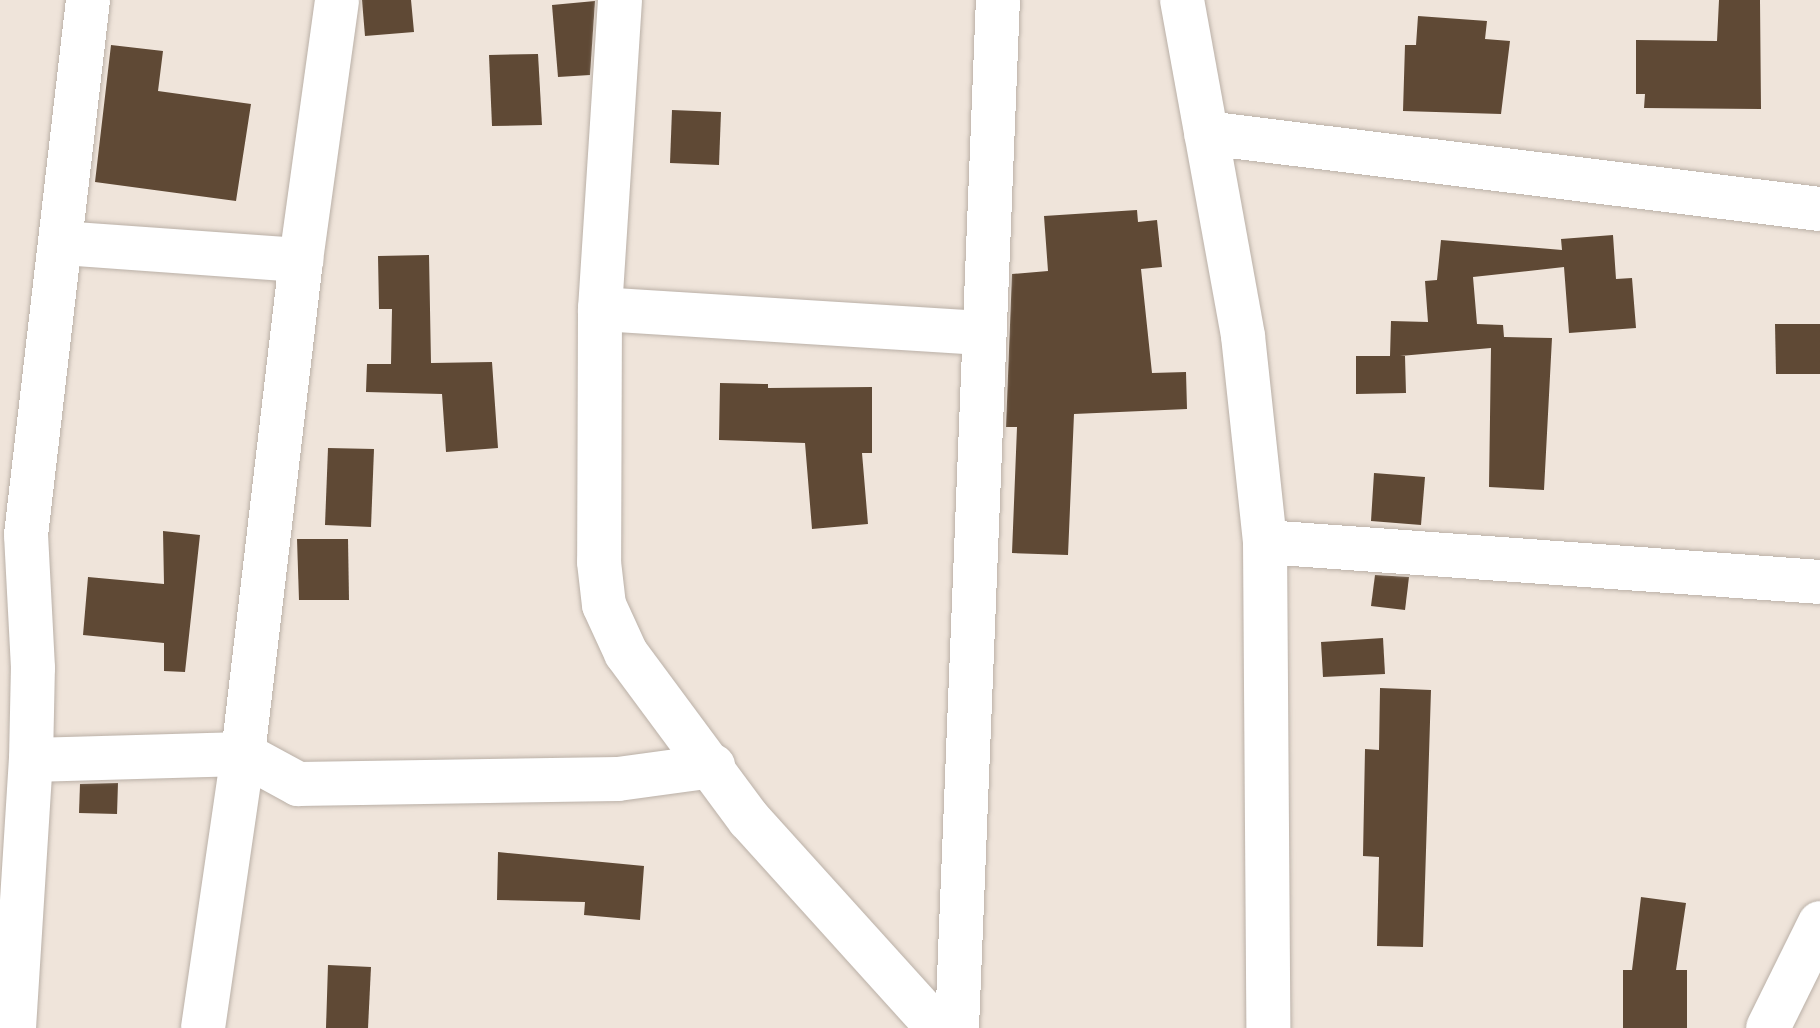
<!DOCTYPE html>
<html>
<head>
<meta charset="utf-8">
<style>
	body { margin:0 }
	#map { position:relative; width:1820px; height:1028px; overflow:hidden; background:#efe4da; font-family:"IBM Plex Sans",sans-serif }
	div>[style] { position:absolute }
	.building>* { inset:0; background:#5f4935 }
	.roads { filter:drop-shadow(0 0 2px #bab0a7) drop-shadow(0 0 2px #bab0a7) }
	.minor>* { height:44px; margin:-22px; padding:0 22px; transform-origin:22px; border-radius:22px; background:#fff }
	span { translate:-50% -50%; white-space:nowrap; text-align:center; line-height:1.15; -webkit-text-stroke:8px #fff; paint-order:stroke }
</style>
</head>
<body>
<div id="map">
	<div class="building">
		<div style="clip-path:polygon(362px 0,411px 0,414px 32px,365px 36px)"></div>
		<div style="clip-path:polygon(1719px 0,1760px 0,1761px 109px,1644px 108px,1645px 94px,1636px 94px,1636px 40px,1717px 41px)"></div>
		<div style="clip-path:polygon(595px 1px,590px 75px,558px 77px,552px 5px)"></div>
		<div style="clip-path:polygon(1418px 16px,1487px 21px,1485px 39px,1510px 41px,1501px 114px,1403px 111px,1405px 45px,1416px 45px)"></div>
		<div style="clip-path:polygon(111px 45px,163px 51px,158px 91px,251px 104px,236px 201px,95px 182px)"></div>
		<div style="clip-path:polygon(538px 54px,542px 125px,492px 126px,489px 55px)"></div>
		<div style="clip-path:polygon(672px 110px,721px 112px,719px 165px,670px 163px)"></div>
		<div style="clip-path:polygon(1137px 210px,1138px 222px,1157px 220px,1162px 267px,1141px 269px,1152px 373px,1186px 372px,1187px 409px,1074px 414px,1068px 555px,1012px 553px,1017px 427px,1006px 427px,1012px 274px,1048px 271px,1044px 216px)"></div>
		<div style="clip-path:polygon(1613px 235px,1616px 279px,1632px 278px,1636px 328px,1569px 333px,1564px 267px,1473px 277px,1477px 324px,1503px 325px,1504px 337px,1552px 338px,1544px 490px,1489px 487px,1491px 348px,1400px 356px,1405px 356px,1406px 393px,1356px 394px,1356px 356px,1390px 356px,1391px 321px,1428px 322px,1425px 281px,1437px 280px,1441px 240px,1562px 250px,1561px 239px)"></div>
		<div style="clip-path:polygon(429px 255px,431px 363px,492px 362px,498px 448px,446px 452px,442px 394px,366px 392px,367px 364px,391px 364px,392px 309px,379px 309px,378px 256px)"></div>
		<div style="clip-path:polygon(1775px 324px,1820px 324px,1820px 374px,1776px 374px)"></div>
		<div style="clip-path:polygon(720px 383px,768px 384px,768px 388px,872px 387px,872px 453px,862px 453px,868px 524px,812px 529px,805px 443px,719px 440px)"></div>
		<div style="clip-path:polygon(328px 448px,374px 449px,371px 527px,325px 525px)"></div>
		<div style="clip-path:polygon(1374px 473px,1425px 477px,1421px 525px,1371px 521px)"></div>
		<div style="clip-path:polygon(163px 531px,200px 535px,185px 672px,164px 671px,164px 643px,83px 635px,88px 577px,164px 584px)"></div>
		<div style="clip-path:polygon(297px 539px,348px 539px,349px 600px,299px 600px)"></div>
		<div style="clip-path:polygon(1375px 575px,1409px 577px,1405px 610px,1371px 606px)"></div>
		<div style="clip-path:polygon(1383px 638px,1385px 674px,1323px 677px,1321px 642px)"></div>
		<div style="clip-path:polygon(1380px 688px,1431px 690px,1423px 947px,1377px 946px,1379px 857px,1363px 856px,1365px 749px,1379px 750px)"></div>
		<div style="clip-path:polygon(118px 783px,117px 814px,79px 813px,80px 784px)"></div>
		<div style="clip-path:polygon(498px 852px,644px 866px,640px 920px,584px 915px,585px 902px,497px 900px)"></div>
		<div style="clip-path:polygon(1641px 897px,1686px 903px,1676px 970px,1687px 970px,1687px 1028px,1623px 1028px,1623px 970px,1632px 970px)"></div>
		<div style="clip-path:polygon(328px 965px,371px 967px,368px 1028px,326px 1028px)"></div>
	</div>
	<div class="roads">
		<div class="minor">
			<div style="left:620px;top:0;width:310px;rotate:93.7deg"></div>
			<div style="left:600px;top:309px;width:253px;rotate:90.2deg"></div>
			<div style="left:599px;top:562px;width:43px;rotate:83.4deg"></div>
			<div style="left:604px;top:605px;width:53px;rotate:65.4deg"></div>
			<div style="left:626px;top:653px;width:207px;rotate:53.5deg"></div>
			<div style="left:749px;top:819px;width:282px;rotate:47.9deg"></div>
			<div style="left:1182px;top:0;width:341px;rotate:79.7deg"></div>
			<div style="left:1243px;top:336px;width:207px;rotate:83.9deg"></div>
			<div style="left:1265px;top:542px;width:486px;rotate:89.6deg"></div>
			<div style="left:1206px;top:133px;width:619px;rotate:7.06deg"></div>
			<div style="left:61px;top:243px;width:241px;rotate:4.1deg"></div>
			<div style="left:600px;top:309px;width:384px;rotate:3.6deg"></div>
			<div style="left:1265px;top:542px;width:556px;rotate:4.12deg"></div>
			<div style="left:31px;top:760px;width:212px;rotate:-1.6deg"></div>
			<div style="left:243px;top:754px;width:63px;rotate:28.6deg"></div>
			<div style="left:298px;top:784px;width:320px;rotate:-0.9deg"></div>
			<div style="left:618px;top:779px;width:96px;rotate:-7.8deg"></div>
			<div style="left:14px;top:1028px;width:269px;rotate:-86.4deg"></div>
			<div style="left:31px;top:760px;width:92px;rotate:-88.8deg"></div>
			<div style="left:33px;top:668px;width:133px;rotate:-93deg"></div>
			<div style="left:26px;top:535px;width:539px;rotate:-83.39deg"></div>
			<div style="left:203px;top:1028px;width:277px;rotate:-81.7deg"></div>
			<div style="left:243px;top:754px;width:497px;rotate:-83.3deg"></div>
			<div style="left:301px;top:260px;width:262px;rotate:-82.1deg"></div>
			<div style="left:957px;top:1028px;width:1029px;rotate:-87.72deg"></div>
			<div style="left:1768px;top:1028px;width:117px;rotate:-63.7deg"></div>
		</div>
	</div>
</div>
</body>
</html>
